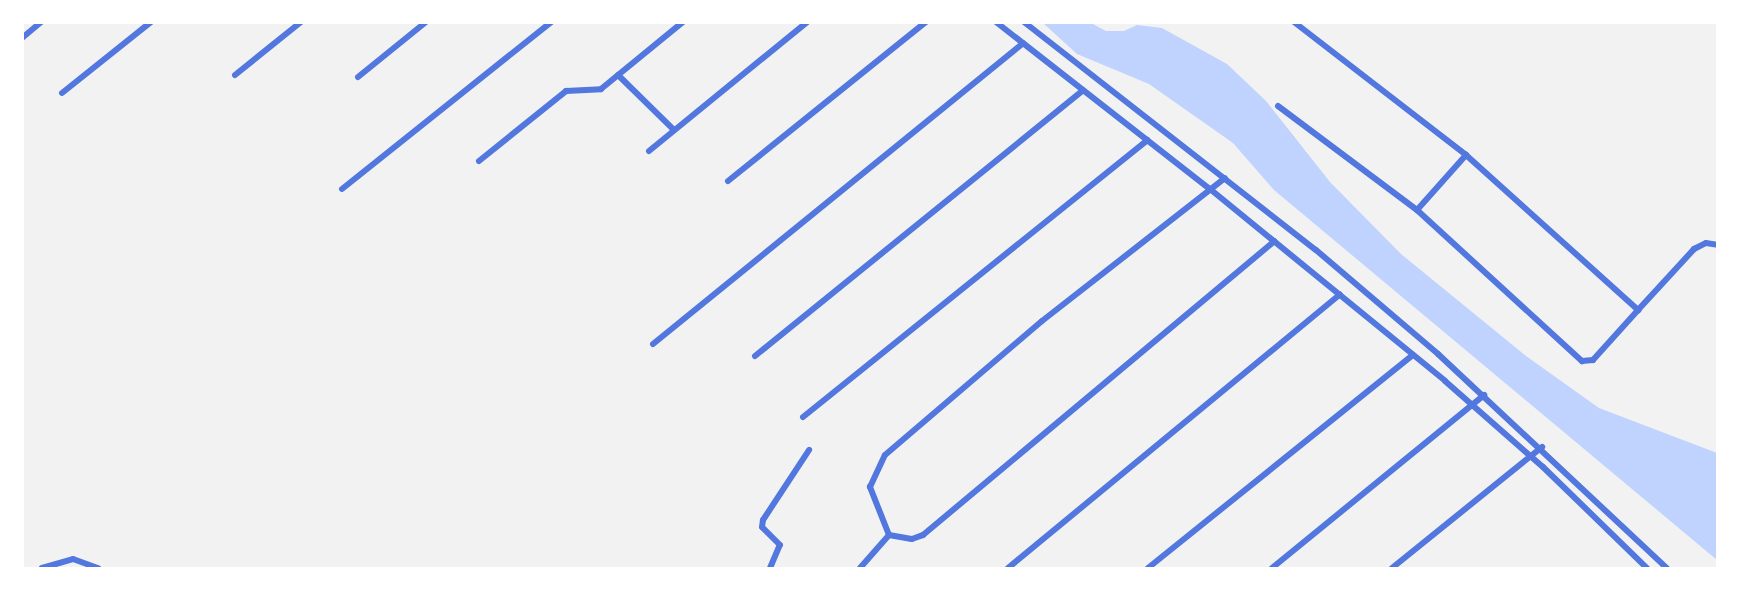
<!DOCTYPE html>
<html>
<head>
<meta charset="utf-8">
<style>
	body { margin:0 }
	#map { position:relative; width:1740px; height:591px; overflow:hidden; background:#f2f2f2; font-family:"Space Grotesk",sans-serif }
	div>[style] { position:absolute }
	.water>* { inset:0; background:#bfd3fe }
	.minor>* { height:6px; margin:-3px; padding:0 3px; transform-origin:3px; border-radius:3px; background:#5277de }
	span { translate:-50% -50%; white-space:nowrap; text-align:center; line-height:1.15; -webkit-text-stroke:6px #fff; paint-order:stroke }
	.frame { position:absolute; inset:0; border:24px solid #fff; pointer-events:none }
</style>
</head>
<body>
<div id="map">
	<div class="water">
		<div style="clip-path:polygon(1043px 23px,1091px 23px,1106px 31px,1124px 31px,1137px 25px,1162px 28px,1227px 64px,1266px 101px,1330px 182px,1401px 254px,1526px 356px,1599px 408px,1717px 453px,1717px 560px,1274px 190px,1233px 143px,1149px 84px,1077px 54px)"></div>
	</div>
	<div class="minor">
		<div style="left:996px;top:22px;width:271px;rotate:38deg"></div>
		<div style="left:1210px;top:189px;width:303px;rotate:39.2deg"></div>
		<div style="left:1445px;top:381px;width:130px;rotate:41.3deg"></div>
		<div style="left:1543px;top:467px;width:145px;rotate:44.2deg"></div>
		<div style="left:1024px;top:22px;width:370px;rotate:38deg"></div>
		<div style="left:1316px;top:250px;width:160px;rotate:40.4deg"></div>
		<div style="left:1438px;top:354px;width:313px;rotate:43.1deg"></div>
		<div style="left:1294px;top:22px;width:217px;rotate:37.7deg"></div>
		<div style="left:1466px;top:155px;width:232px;rotate:42deg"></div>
		<div style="left:1638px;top:310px;width:83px;rotate:-47.4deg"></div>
		<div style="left:1694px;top:249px;width:13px;rotate:-27deg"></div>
		<div style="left:1706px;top:243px;width:12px;rotate:9deg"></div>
		<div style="left:22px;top:38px;width:25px;rotate:-40deg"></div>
		<div style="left:235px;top:75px;width:85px;rotate:-38.8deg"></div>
		<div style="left:618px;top:75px;width:78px;rotate:44.5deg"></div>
		<div style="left:358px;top:77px;width:87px;rotate:-39deg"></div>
		<div style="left:62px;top:93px;width:114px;rotate:-38.6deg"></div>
		<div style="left:1278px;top:106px;width:174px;rotate:36.8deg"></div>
		<div style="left:1417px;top:210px;width:224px;rotate:42.5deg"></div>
		<div style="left:1582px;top:361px;width:11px;rotate:-5deg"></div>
		<div style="left:1593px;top:360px;width:67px;rotate:-48deg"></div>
		<div style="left:649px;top:151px;width:204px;rotate:-39.2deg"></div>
		<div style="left:479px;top:161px;width:112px;rotate:-38.8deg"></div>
		<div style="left:566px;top:91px;width:35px;rotate:-3deg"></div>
		<div style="left:601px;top:89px;width:106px;rotate:-39.3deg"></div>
		<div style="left:728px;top:181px;width:254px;rotate:-38.8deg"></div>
		<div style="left:342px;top:189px;width:268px;rotate:-38.6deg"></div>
		<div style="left:1417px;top:210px;width:74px;rotate:-48.3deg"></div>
		<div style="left:653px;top:344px;width:477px;rotate:-39.1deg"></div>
		<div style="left:755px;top:356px;width:422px;rotate:-39deg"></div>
		<div style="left:803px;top:417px;width:442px;rotate:-38.8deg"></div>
		<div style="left:889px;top:535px;width:52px;rotate:-111.6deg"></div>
		<div style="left:870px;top:487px;width:35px;rotate:-65deg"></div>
		<div style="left:885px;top:455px;width:206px;rotate:-40.5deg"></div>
		<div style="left:1042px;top:321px;width:232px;rotate:-38deg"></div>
		<div style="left:42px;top:568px;width:32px;rotate:-16deg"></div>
		<div style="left:73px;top:559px;width:27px;rotate:20deg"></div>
		<div style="left:770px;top:568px;width:25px;rotate:-67deg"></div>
		<div style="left:780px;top:545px;width:25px;rotate:-135deg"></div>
		<div style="left:762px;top:527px;width:7px;rotate:-82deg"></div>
		<div style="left:763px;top:520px;width:84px;rotate:-56.7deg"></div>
		<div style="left:860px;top:568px;width:44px;rotate:-48.7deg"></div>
		<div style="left:889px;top:535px;width:23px;rotate:10deg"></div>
		<div style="left:912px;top:539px;width:12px;rotate:-20deg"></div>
		<div style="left:923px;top:535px;width:458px;rotate:-39.9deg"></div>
		<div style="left:1008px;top:568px;width:430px;rotate:-39.5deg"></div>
		<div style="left:1148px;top:568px;width:340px;rotate:-38.8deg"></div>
		<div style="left:1272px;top:568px;width:274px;rotate:-39.2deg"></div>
		<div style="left:1392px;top:568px;width:193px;rotate:-38.9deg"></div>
	</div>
	<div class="frame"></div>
</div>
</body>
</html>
